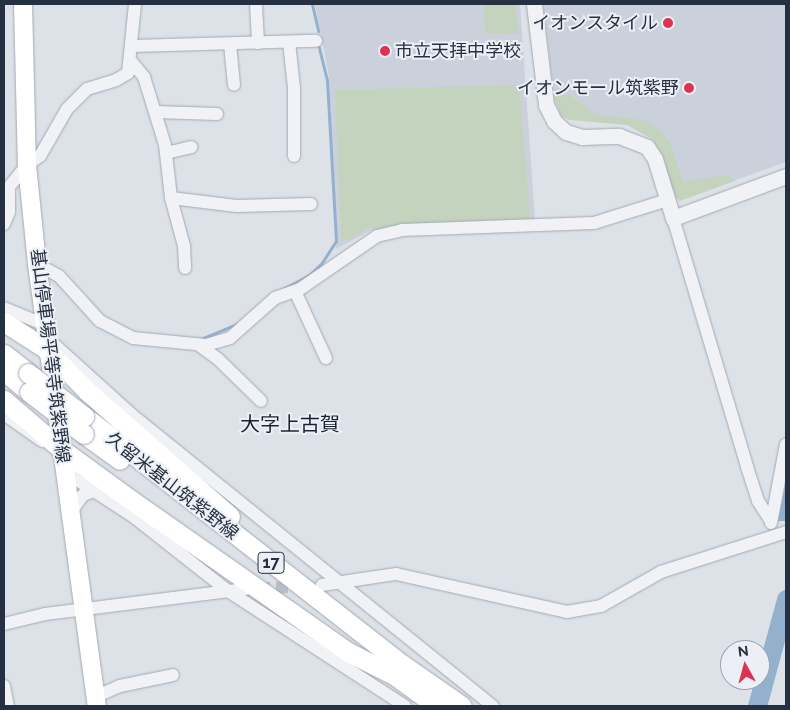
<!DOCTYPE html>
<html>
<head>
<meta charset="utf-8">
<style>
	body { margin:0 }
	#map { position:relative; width:790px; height:710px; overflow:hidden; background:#dde2e8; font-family:Raleway,"Noto Sans JP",sans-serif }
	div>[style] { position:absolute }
	.built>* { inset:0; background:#cad1db }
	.green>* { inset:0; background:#c3d3bd }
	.water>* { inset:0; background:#93b1cd }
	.stream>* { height:3px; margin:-1.5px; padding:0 1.5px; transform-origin:1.5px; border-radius:1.5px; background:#93b1cd }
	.river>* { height:19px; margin:-9.5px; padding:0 9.5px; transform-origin:9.5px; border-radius:9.5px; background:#93b1cd }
	.minor-tunnel>* { height:12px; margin-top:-6px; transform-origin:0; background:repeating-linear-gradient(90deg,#b8bec6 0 12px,transparent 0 18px) }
	.roads { filter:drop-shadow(0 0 1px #a2a9b2) drop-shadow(0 0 1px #a2a9b2) }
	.minor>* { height:12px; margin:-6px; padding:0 6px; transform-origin:6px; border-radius:6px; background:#f0f2f6 }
	.tertiary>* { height:15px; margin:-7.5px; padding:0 7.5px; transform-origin:7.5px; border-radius:7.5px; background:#f0f2f6 }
	.secondary>* { height:18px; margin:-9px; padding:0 9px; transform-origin:9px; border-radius:9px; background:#fff }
	.primary>* { height:19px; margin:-9.5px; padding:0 9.5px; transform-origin:9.5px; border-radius:9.5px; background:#fff }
	.bridges { filter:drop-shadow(0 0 1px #9ba6b5) drop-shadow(0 0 1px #9ba6b5) }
	.primary-bridge>* { height:19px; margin:-9.5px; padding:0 9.5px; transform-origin:9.5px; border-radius:9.5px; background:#fff }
	.dots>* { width:14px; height:14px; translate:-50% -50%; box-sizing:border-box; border:2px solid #ecf0f6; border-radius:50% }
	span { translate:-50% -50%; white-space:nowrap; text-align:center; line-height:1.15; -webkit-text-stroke:4px #ecf0f6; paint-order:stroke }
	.shield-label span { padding:1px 4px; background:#ecf0f6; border:1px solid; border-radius:4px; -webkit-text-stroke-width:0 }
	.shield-label { font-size:16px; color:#253040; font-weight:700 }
	.poi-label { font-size:18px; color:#253040 }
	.right { translate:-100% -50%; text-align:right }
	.left { translate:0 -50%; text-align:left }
	.street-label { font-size:18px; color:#253040 }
	.quarter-label { font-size:20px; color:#172131 }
	.frame { position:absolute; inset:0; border:5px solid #253040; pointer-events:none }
	.north { position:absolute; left:720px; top:640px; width:50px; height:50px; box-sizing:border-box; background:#ecf0f6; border:1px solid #9ca3ad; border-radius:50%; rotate:353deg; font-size:14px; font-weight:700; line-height:20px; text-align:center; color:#253040 }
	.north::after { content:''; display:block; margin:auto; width:18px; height:22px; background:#dc3353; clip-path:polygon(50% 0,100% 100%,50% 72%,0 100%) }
</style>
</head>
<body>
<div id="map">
	<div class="built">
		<div style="clip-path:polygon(315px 4px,520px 4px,535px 220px,370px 231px,336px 249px,329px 77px)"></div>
		<div style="clip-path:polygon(543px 4px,786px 4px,786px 162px,684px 199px,654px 138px,629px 122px,598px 121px,554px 96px)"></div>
	</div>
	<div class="green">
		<div style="clip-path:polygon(484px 4px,516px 4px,518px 34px,485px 33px)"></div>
		<div style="clip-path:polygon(519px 85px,530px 218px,369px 228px,350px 239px,341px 241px,335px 90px)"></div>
		<div style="clip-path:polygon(553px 95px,570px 95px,596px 115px,644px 120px,660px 130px,670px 143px,683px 181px,728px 175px,735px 181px,680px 201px,674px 196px,662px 154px,652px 139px,627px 125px,570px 120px,561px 116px)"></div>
	</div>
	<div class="water">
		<div style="clip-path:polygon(786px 481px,786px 521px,778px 521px)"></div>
	</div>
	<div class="stream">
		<div style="left:312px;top:4px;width:28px;rotate:77deg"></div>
		<div style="left:279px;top:291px;width:34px;rotate:-28deg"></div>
		<div style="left:309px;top:275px;width:16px;rotate:-43deg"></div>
		<div style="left:321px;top:264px;width:27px;rotate:-57deg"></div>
		<div style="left:336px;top:241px;width:161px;rotate:-93.2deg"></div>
		<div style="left:327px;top:80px;width:34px;rotate:-104deg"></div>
		<div style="left:201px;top:339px;width:39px;rotate:-23deg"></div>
	</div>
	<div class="river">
		<div style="left:757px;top:706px;width:111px;rotate:-74.8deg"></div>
	</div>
	<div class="minor-tunnel">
		<div style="left:258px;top:589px;width:45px;rotate:-3.8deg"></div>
	</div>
	<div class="roads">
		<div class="minor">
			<div style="left:256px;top:4px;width:39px;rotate:87deg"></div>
			<div style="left:289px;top:42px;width:46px;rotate:83.8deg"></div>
			<div style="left:294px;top:88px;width:68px;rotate:90deg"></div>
			<div style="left:230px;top:44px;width:41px;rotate:84.4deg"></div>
			<div style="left:132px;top:46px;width:184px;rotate:-1.6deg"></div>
			<div style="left:131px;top:61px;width:21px;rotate:51deg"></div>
			<div style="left:144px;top:77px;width:71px;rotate:72.8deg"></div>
			<div style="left:165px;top:145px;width:53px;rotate:83.5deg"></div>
			<div style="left:171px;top:198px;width:50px;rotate:74.8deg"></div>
			<div style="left:184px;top:246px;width:22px;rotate:87deg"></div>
			<div style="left:156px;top:112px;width:61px;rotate:1.9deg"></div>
			<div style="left:166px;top:153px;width:26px;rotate:-13deg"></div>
			<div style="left:171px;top:198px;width:66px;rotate:6.9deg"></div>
			<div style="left:237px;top:206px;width:74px;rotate:-1.5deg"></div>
			<div style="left:673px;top:218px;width:260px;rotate:73.4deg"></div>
			<div style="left:747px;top:467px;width:36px;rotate:72deg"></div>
			<div style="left:758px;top:501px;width:24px;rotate:57deg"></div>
			<div style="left:4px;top:224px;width:13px;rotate:-67deg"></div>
			<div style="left:9px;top:212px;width:25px;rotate:-90deg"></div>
			<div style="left:9px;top:187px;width:28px;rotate:-51deg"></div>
			<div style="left:27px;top:165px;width:16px;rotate:-35deg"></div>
			<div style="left:40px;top:156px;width:54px;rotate:-60.1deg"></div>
			<div style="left:67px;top:109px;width:28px;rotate:-45deg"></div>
			<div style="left:87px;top:89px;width:30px;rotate:-17deg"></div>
			<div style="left:116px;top:80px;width:14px;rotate:-30deg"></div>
			<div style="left:128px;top:73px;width:69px;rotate:-84.2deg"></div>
			<div style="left:37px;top:264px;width:25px;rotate:29deg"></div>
			<div style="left:59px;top:276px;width:61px;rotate:47.7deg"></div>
			<div style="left:100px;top:321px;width:37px;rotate:27deg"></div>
			<div style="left:133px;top:338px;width:73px;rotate:5.5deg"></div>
			<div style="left:206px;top:345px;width:25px;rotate:-16deg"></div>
			<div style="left:230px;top:338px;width:60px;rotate:-41.6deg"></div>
			<div style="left:275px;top:298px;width:27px;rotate:-20deg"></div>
			<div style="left:300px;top:289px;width:93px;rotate:-34.5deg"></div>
			<div style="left:377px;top:236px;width:26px;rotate:-13deg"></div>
			<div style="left:402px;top:230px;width:192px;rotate:-2.1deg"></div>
			<div style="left:594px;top:223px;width:77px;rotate:-17.3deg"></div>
			<div style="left:295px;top:291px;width:74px;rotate:65.2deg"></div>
			<div style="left:4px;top:308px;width:42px;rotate:22.3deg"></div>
			<div style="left:48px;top:339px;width:113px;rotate:42.1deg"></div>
			<div style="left:132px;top:415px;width:464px;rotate:38.9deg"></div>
			<div style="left:200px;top:346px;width:22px;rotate:36deg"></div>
			<div style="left:218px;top:359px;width:60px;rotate:44.3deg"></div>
			<div style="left:4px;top:414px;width:47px;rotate:35.4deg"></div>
			<div style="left:68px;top:465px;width:14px;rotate:65deg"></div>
			<div style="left:74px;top:478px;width:72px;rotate:33deg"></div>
			<div style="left:134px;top:517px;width:120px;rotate:38.2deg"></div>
			<div style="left:228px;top:591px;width:211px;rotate:33deg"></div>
			<div style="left:71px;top:512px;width:21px;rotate:-55deg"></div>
			<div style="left:83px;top:495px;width:12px;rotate:-20deg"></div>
			<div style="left:771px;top:523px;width:80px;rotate:-79.2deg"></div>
			<div style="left:322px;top:585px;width:75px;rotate:-8.5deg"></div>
			<div style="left:396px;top:574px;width:175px;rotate:12.5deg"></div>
			<div style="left:567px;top:612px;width:35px;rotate:-10deg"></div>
			<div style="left:601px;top:606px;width:69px;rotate:-29.5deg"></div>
			<div style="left:661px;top:572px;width:131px;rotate:-17.7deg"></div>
			<div style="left:4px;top:624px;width:42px;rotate:-13.7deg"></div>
			<div style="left:45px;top:614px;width:202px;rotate:-7.1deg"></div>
			<div style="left:4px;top:686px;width:20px;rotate:79deg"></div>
			<div style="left:95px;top:697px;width:27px;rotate:-24deg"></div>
			<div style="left:120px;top:686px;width:54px;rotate:-11.7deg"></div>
		</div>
		<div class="tertiary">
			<div style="left:534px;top:4px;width:102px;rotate:83.2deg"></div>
			<div style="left:546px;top:105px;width:18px;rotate:63deg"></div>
			<div style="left:554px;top:121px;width:16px;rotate:43deg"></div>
			<div style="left:566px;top:132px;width:17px;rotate:17deg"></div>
			<div style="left:582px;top:137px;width:37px;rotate:-2deg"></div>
			<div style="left:619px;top:136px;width:30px;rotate:21deg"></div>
			<div style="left:647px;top:147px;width:14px;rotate:56deg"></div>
			<div style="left:655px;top:159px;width:62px;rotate:73deg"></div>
			<div style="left:673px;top:218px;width:121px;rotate:-20.4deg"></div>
		</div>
		<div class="secondary">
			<div style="left:23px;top:4px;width:161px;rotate:88.6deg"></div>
			<div style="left:27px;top:165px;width:100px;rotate:84.2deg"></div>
			<div style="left:37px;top:264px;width:446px;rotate:82.3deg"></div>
		</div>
		<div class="primary">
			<div style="left:4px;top:322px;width:50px;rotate:32.7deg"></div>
			<div style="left:46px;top:349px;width:59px;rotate:45.7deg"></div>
			<div style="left:87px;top:391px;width:190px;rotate:41.2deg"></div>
			<div style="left:4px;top:354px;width:31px;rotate:38deg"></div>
			<div style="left:4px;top:371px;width:33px;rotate:40deg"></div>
			<div style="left:4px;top:400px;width:75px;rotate:40.7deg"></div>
			<div style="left:61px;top:449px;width:87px;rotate:36.1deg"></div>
			<div style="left:131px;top:500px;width:265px;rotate:35deg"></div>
			<div style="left:348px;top:652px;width:49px;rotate:26.6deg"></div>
			<div style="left:84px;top:416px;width:396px;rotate:38deg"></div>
			<div style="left:396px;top:660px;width:80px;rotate:34.9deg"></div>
			<div style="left:84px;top:434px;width:44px;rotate:35.8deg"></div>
			<div style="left:383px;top:667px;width:67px;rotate:35.8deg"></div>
		</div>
	</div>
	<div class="bridges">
		<div class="primary-bridge">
			<div style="left:28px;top:373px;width:71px;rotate:37.5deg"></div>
			<div style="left:29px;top:392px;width:69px;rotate:37.4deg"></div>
		</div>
	</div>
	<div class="dots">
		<div style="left:668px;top:23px;background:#dc3353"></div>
		<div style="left:385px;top:51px;background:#dc3353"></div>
		<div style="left:689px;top:88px;background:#dc3353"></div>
	</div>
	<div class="shield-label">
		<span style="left:271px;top:563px">17</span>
	</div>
	<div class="poi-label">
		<span class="right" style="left:658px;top:23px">イオンスタイル</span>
		<span class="left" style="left:395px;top:51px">市立天拝中学校</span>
		<span class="right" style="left:679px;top:88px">イオンモール筑紫野</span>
	</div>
	<div class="street-label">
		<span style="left:50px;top:356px;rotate:83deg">基山停車場平等寺筑紫野線</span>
		<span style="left:172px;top:486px;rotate:38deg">久留米基山筑紫野線</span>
	</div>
	<div class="quarter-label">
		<span style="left:290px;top:424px">大字上古賀</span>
	</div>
	<div class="frame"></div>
	<div class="north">N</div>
</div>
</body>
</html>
